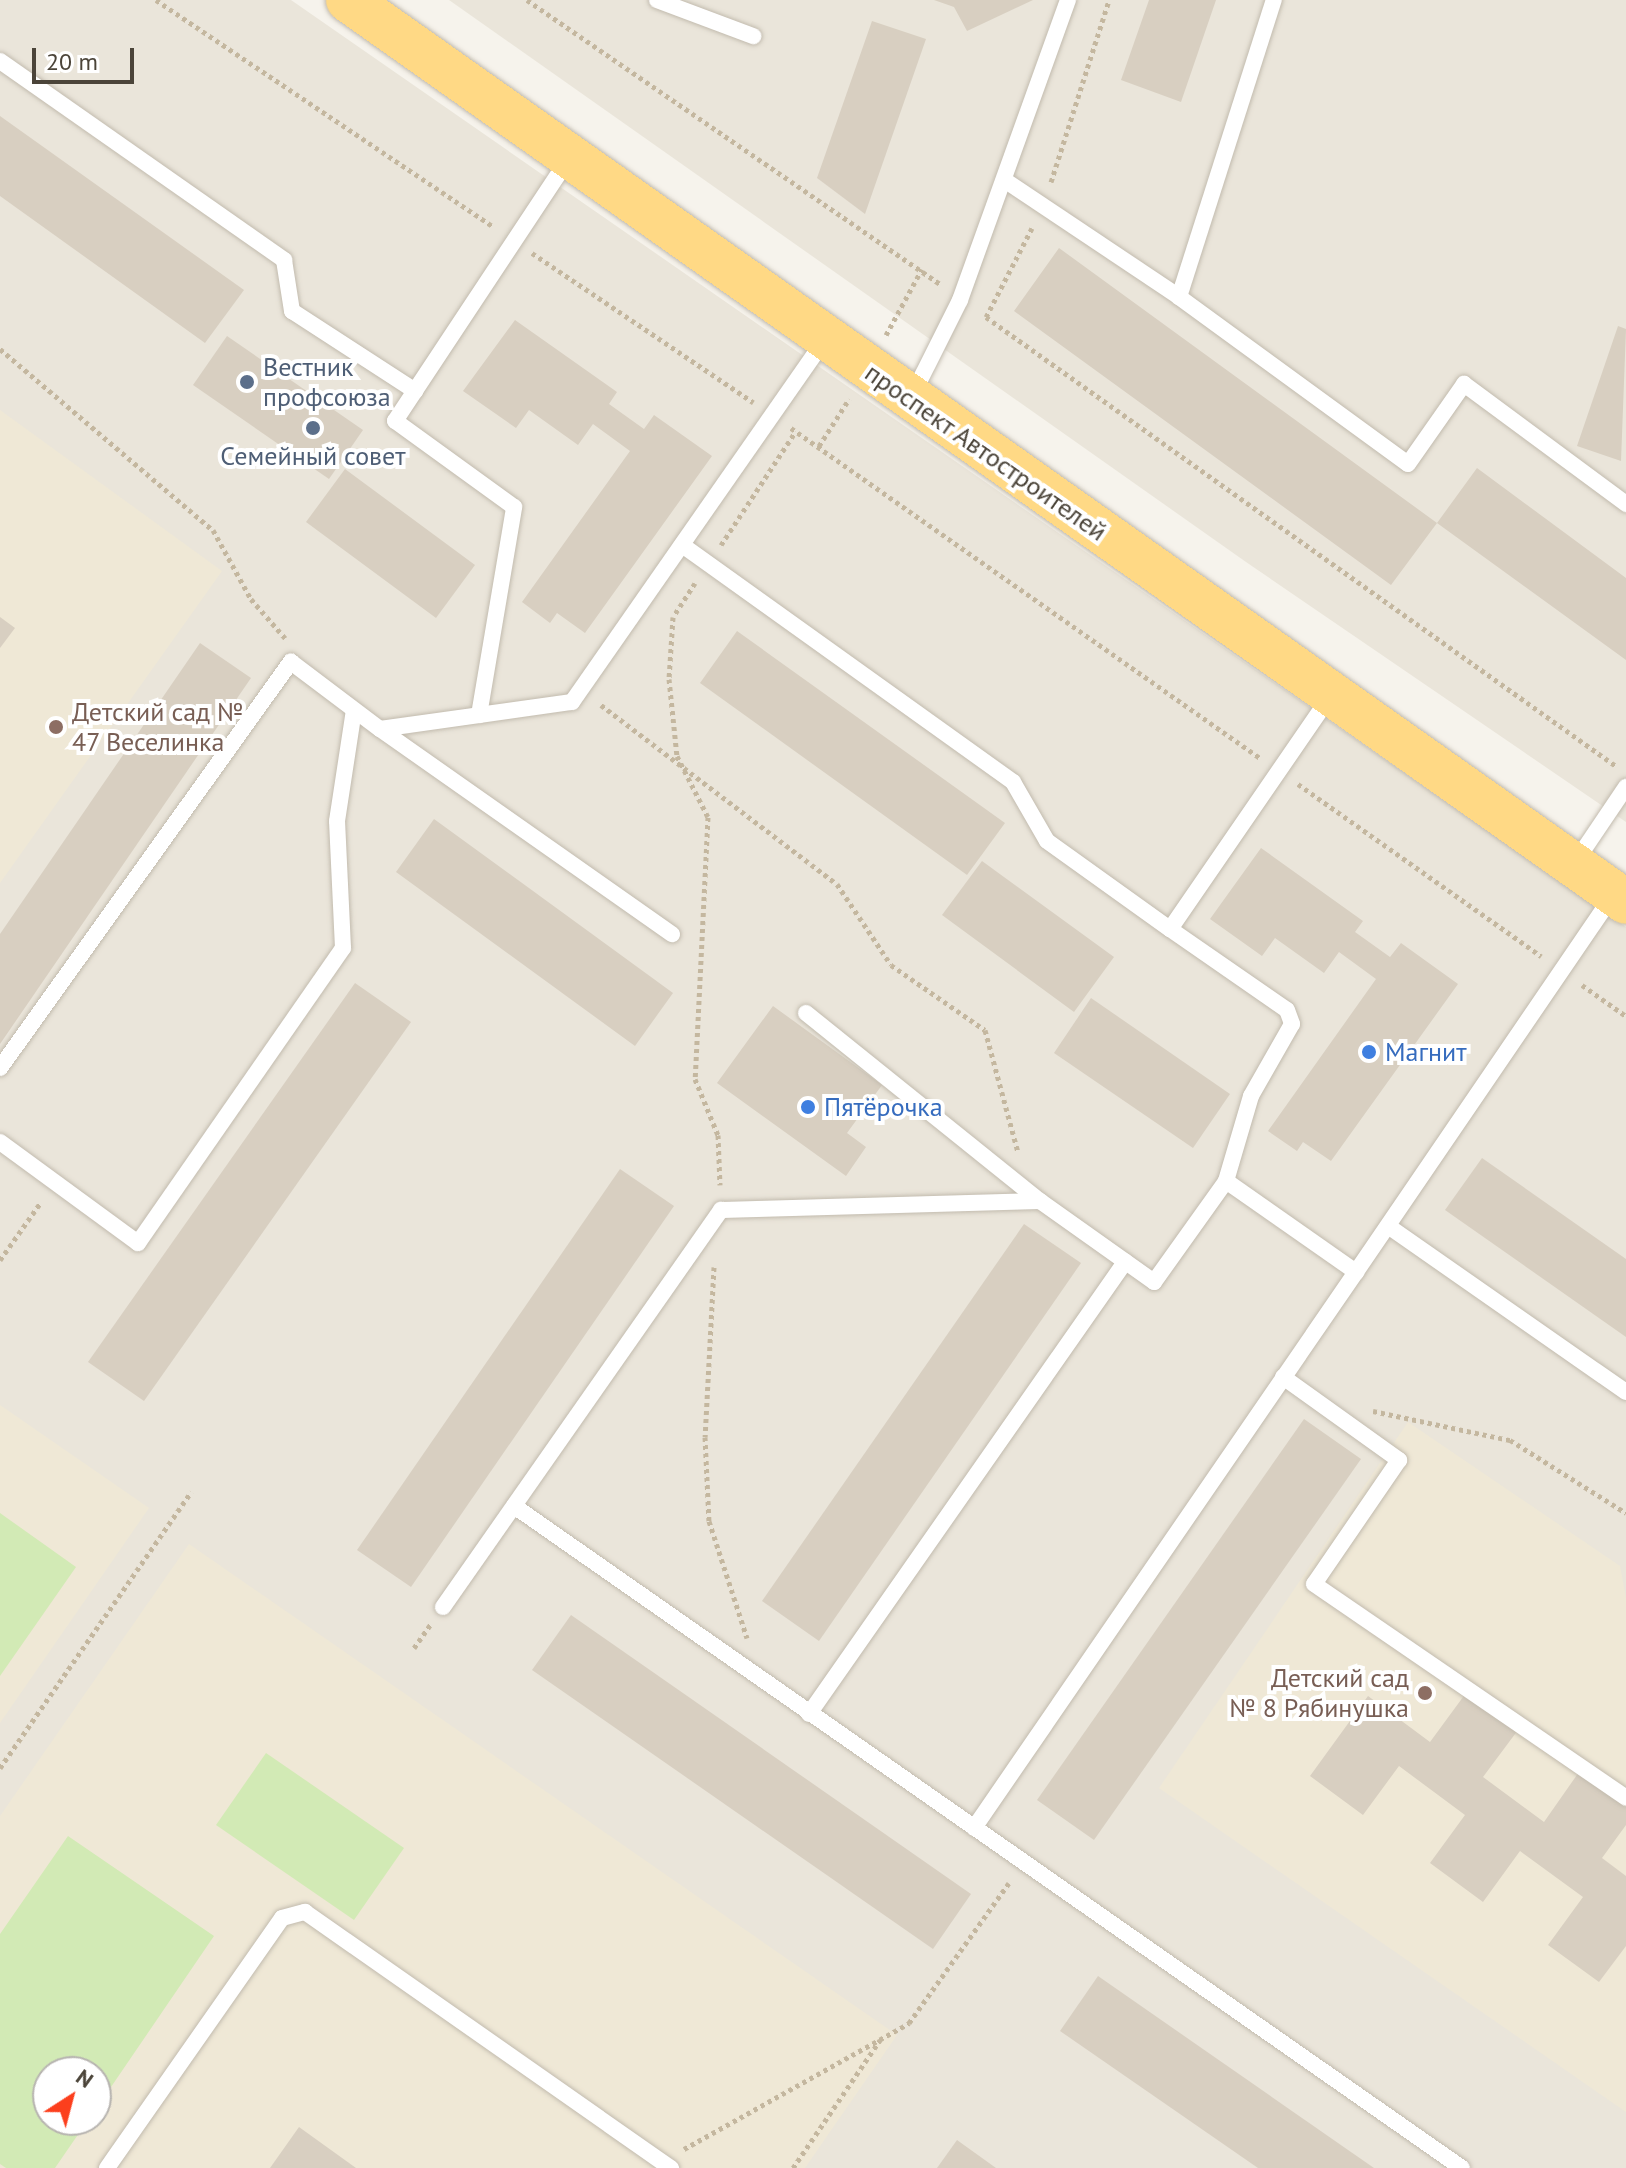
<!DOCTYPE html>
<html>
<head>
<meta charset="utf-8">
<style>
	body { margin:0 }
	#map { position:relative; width:1626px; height:2168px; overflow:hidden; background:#f6f3ec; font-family:"PT Sans",sans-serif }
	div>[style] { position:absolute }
	.residential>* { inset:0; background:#eae5da }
	.education>* { inset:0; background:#efe8d6 }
	.green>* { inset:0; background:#d2eab5 }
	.building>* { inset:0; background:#d8cfc1 }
	.path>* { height:5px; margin-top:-2.5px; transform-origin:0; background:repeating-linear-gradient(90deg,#c4b79f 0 4px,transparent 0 8px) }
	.roads { filter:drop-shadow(0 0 2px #c2bbae) drop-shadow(0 0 2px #c2bbae) }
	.service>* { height:16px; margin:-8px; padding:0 8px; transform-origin:8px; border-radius:8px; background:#fff }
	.trunk>* { height:44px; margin:-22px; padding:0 22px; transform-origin:22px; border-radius:22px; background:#ffd985 }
	.dots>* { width:22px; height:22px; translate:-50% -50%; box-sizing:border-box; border:4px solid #fff; border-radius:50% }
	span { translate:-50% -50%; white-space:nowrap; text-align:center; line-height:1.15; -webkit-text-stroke:8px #fff; paint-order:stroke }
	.service-label { font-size:26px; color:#4e5e75 }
	.left { translate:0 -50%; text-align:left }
	.street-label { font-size:26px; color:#4b4439 }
	.education-label { font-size:26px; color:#785e54 }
	.right { translate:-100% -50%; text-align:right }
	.shop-label { font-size:26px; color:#366cbe }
	.north { position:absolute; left:32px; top:2056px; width:80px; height:80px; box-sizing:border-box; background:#fff; border:2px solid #b7b4b0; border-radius:50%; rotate:36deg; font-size:22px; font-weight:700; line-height:32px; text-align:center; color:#4b4439 }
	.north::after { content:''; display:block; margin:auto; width:28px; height:36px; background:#fc3f1d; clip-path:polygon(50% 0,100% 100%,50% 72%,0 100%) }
	.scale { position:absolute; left:32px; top:48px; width:102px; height:36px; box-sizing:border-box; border:4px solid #4b4439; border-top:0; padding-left:10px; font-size:24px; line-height:28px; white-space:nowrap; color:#4b4439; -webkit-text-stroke:6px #fff; paint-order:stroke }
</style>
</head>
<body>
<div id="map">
	<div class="residential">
		<div style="clip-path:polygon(evenodd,0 0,291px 0,1626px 927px,1626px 2168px,0 2168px,0 0,48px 2072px,96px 2072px,96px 2120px,48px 2120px,48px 2072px)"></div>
		<div style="clip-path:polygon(449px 0,1626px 0,1626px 822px,1246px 562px)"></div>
	</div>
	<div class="education">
		<div style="clip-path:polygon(0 410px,222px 571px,0 883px)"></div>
		<div style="clip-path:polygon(0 1405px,149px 1508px,0 1723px)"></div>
		<div style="clip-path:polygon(1408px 1422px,1620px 1566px,1626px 1598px,1626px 2112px,1159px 1788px)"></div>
		<div style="clip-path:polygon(evenodd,189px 1544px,897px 2035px,805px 2168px,0 2168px,0 1816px,189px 1544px,48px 2072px,96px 2072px,96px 2120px,48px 2120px,48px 2072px)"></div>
	</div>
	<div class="green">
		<div style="clip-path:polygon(0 1513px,76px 1567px,0 1676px)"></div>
		<div style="clip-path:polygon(266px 1753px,404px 1848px,354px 1920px,216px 1825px)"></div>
		<div style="clip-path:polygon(68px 1836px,214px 1936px,96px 2109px,96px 2072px,48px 2072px,48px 2120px,88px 2120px,55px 2168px,6px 2168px,0 2164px,0 1934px)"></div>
	</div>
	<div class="building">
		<div style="clip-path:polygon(934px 0,1033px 0,967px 31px,954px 7px)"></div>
		<div style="clip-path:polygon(1149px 0,1216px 0,1181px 102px,1121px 80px)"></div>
		<div style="clip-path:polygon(872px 21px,926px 39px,865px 214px,817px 178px)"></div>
		<div style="clip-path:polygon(0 116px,244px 290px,205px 343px,0 196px)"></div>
		<div style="clip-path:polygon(1059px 248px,1437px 523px,1477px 468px,1626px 578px,1626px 660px,1437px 523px,1391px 585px,1014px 311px)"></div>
		<div style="clip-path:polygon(515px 320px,617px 392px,609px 404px,644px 429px,654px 415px,712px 456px,585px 633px,557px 613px,550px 623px,522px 602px,630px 451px,593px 424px,578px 445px,529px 410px,516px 428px,463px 391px)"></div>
		<div style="clip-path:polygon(1618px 326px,1626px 329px,1621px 461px,1577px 446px)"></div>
		<div style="clip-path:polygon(227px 336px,363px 430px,329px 479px,193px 385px)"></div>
		<div style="clip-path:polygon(345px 469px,475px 565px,436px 618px,306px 522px)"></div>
		<div style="clip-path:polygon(0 617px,15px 628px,0 648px)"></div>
		<div style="clip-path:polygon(737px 631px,1005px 823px,967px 875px,700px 683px)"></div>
		<div style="clip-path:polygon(200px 643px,251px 678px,0 1044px,0 934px)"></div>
		<div style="clip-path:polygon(434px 819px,673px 993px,635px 1046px,396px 872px)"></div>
		<div style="clip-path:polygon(1261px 848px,1363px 921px,1355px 932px,1390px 957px,1401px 943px,1458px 984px,1331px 1161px,1303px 1142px,1297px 1151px,1268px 1131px,1376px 979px,1339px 952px,1324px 973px,1275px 938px,1262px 956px,1210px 919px)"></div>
		<div style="clip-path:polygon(982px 861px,1114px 957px,1074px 1012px,942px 915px)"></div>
		<div style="clip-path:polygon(355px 983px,411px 1022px,144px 1401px,88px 1362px)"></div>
		<div style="clip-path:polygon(1091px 998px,1230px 1094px,1193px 1148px,1054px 1053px)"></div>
		<div style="clip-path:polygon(773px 1006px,882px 1085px,847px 1133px,866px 1147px,846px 1176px,717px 1083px)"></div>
		<div style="clip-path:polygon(1482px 1158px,1626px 1259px,1626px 1337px,1445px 1210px)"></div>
		<div style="clip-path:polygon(620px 1169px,674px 1206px,411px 1587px,357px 1550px)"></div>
		<div style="clip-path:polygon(1024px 1224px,1081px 1263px,819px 1641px,762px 1601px)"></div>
		<div style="clip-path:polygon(1304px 1419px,1361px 1459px,1094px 1840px,1037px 1800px)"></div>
		<div style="clip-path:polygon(571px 1615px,971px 1894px,933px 1949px,532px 1670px)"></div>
		<div style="clip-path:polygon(1466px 1693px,1518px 1730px,1483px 1777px,1544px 1822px,1579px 1772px,1626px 1807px,1626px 1825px,1602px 1858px,1626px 1876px,1626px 1946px,1599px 1982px,1548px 1945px,1583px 1897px,1520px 1851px,1483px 1902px,1430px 1863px,1465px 1815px,1399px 1766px,1363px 1815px,1310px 1776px,1368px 1696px,1430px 1742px)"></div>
		<div style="clip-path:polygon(1098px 1976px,1374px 2168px,1258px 2168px,1060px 2031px)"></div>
		<div style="clip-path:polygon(299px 2127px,356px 2168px,270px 2168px)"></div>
		<div style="clip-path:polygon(957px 2140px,996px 2168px,937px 2168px)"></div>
	</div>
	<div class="path">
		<div style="left:156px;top:0;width:407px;rotate:33.9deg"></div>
		<div style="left:527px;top:0;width:501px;rotate:34.51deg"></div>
		<div style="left:1051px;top:182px;width:191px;rotate:-72.3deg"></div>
		<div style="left:1032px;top:228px;width:100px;rotate:117.3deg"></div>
		<div style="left:986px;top:317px;width:774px;rotate:35.48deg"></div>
		<div style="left:532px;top:253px;width:267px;rotate:34deg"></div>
		<div style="left:886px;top:335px;width:75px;rotate:-61.4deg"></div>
		<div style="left:0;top:349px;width:280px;rotate:40.4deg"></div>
		<div style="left:213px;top:530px;width:79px;rotate:61.2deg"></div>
		<div style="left:251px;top:599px;width:52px;rotate:48.9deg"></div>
		<div style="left:791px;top:428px;width:573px;rotate:35.13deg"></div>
		<div style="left:819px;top:446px;width:56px;rotate:-57.4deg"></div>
		<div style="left:721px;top:545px;width:136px;rotate:-56.7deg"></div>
		<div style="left:695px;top:583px;width:40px;rotate:122.9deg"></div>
		<div style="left:673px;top:617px;width:62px;rotate:93.7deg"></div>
		<div style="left:669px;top:679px;width:77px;rotate:84.1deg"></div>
		<div style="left:677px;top:756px;width:68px;rotate:63.1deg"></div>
		<div style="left:708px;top:817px;width:262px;rotate:92.8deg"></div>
		<div style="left:695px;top:1079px;width:61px;rotate:67.7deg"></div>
		<div style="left:718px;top:1135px;width:50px;rotate:87.7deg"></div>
		<div style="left:601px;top:705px;width:296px;rotate:37.2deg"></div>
		<div style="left:837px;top:884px;width:97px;rotate:56.3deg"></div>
		<div style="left:891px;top:965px;width:114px;rotate:34.7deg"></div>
		<div style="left:985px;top:1030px;width:126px;rotate:74.9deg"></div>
		<div style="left:1298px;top:784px;width:298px;rotate:35.3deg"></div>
		<div style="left:1582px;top:985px;width:54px;rotate:35.2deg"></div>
		<div style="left:0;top:1260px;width:71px;rotate:-54.7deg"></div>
		<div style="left:714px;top:1267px;width:170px;rotate:93deg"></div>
		<div style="left:705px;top:1437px;width:84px;rotate:87.3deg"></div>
		<div style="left:709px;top:1521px;width:123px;rotate:72deg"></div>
		<div style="left:1373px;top:1411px;width:140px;rotate:12deg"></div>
		<div style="left:1510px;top:1440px;width:137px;rotate:32.2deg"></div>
		<div style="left:414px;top:1648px;width:29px;rotate:-55deg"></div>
		<div style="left:0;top:1768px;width:336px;rotate:-55.3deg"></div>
		<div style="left:684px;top:2149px;width:258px;rotate:-29.2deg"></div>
		<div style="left:909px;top:2023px;width:172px;rotate:-54.5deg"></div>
		<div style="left:793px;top:2168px;width:155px;rotate:-55.8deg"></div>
	</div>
	<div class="roads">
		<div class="service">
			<div style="left:657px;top:0;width:103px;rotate:20.6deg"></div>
			<div style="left:0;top:61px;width:347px;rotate:35deg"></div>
			<div style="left:284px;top:260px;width:52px;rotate:81.1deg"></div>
			<div style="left:292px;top:311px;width:147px;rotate:33deg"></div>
			<div style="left:1006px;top:181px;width:208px;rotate:33.8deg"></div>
			<div style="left:1179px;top:297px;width:283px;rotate:36.1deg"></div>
			<div style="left:1408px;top:464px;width:98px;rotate:-55deg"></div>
			<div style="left:1464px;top:384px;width:202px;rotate:36.5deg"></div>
			<div style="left:1179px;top:297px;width:312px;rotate:-72.3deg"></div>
			<div style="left:912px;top:396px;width:107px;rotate:-63.4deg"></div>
			<div style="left:960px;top:300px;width:319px;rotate:-70.2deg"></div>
			<div style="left:682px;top:545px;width:407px;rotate:35.6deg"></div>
			<div style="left:1013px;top:782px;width:68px;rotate:60deg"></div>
			<div style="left:1047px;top:841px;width:151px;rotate:35.6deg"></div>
			<div style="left:1331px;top:695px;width:284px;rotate:124.5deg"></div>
			<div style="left:1170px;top:929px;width:142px;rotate:34.7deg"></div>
			<div style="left:1287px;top:1010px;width:15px;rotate:70deg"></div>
			<div style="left:1292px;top:1024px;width:83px;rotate:119.7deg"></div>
			<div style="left:1251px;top:1096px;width:89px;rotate:106.4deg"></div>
			<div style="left:1226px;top:1181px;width:159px;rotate:35deg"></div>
			<div style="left:1356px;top:1272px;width:456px;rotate:-55.7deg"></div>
			<div style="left:479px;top:715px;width:94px;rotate:-8deg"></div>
			<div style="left:572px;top:702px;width:442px;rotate:-55.1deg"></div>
			<div style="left:380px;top:729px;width:357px;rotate:35.1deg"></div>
			<div style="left:1574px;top:864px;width:93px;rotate:-56deg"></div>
			<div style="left:806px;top:1013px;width:300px;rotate:38.8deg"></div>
			<div style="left:0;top:1068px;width:500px;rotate:-54.4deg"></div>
			<div style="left:291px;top:662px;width:111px;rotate:37deg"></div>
			<div style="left:380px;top:729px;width:100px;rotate:-8deg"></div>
			<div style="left:479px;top:715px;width:211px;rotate:-80.4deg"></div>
			<div style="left:514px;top:507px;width:147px;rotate:-144.1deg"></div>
			<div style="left:395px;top:421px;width:313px;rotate:-56.5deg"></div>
			<div style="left:0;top:1142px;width:171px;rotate:36.2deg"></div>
			<div style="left:138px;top:1243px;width:359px;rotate:-55.2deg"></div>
			<div style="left:343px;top:948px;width:127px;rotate:-92.7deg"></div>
			<div style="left:337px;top:821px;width:112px;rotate:-81.3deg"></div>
			<div style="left:1388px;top:1226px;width:290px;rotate:34.9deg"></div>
			<div style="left:1283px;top:1377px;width:143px;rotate:35.6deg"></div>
			<div style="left:1399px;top:1460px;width:150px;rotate:124.4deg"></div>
			<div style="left:1314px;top:1584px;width:378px;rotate:34.4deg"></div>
			<div style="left:514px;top:1506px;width:1156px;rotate:34.93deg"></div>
			<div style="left:443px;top:1607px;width:485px;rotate:-55deg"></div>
			<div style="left:721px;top:1210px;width:319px;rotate:-1.6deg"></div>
			<div style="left:1040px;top:1201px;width:140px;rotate:35.4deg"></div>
			<div style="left:1154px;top:1282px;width:124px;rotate:-54.5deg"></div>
			<div style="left:809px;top:1714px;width:552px;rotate:-55.04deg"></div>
			<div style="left:974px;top:1828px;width:675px;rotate:-55.51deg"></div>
			<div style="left:107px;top:2168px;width:305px;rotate:-55deg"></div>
			<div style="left:282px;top:1918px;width:24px;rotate:-15deg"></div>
			<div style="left:305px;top:1912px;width:447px;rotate:35deg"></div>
		</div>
		<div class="trunk">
			<div style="left:348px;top:0;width:1564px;rotate:35.21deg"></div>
		</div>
	</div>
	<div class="dots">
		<div style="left:247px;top:382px;background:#5c6f8a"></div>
		<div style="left:313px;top:428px;background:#5c6f8a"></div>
		<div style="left:56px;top:727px;background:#8d6e63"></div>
		<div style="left:1369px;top:1052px;background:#3f7fe0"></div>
		<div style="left:808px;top:1107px;background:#3f7fe0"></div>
		<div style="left:1425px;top:1693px;background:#8d6e63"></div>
	</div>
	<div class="service-label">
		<span class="left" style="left:263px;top:382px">Вестник<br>профсоюза</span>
		<span style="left:313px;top:456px">Семейный совет</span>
	</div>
	<div class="street-label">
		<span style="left:986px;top:452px;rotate:35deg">проспект Автостроителей</span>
	</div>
	<div class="education-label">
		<span class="left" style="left:72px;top:727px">Детский сад №<br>47 Веселинка</span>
		<span class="right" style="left:1409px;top:1693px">Детский сад<br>№ 8 Рябинушка</span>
	</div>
	<div class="shop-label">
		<span class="left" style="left:1385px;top:1052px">Магнит</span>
		<span class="left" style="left:824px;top:1107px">Пятёрочка</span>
	</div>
	<div class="north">N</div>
	<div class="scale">20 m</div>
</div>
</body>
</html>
